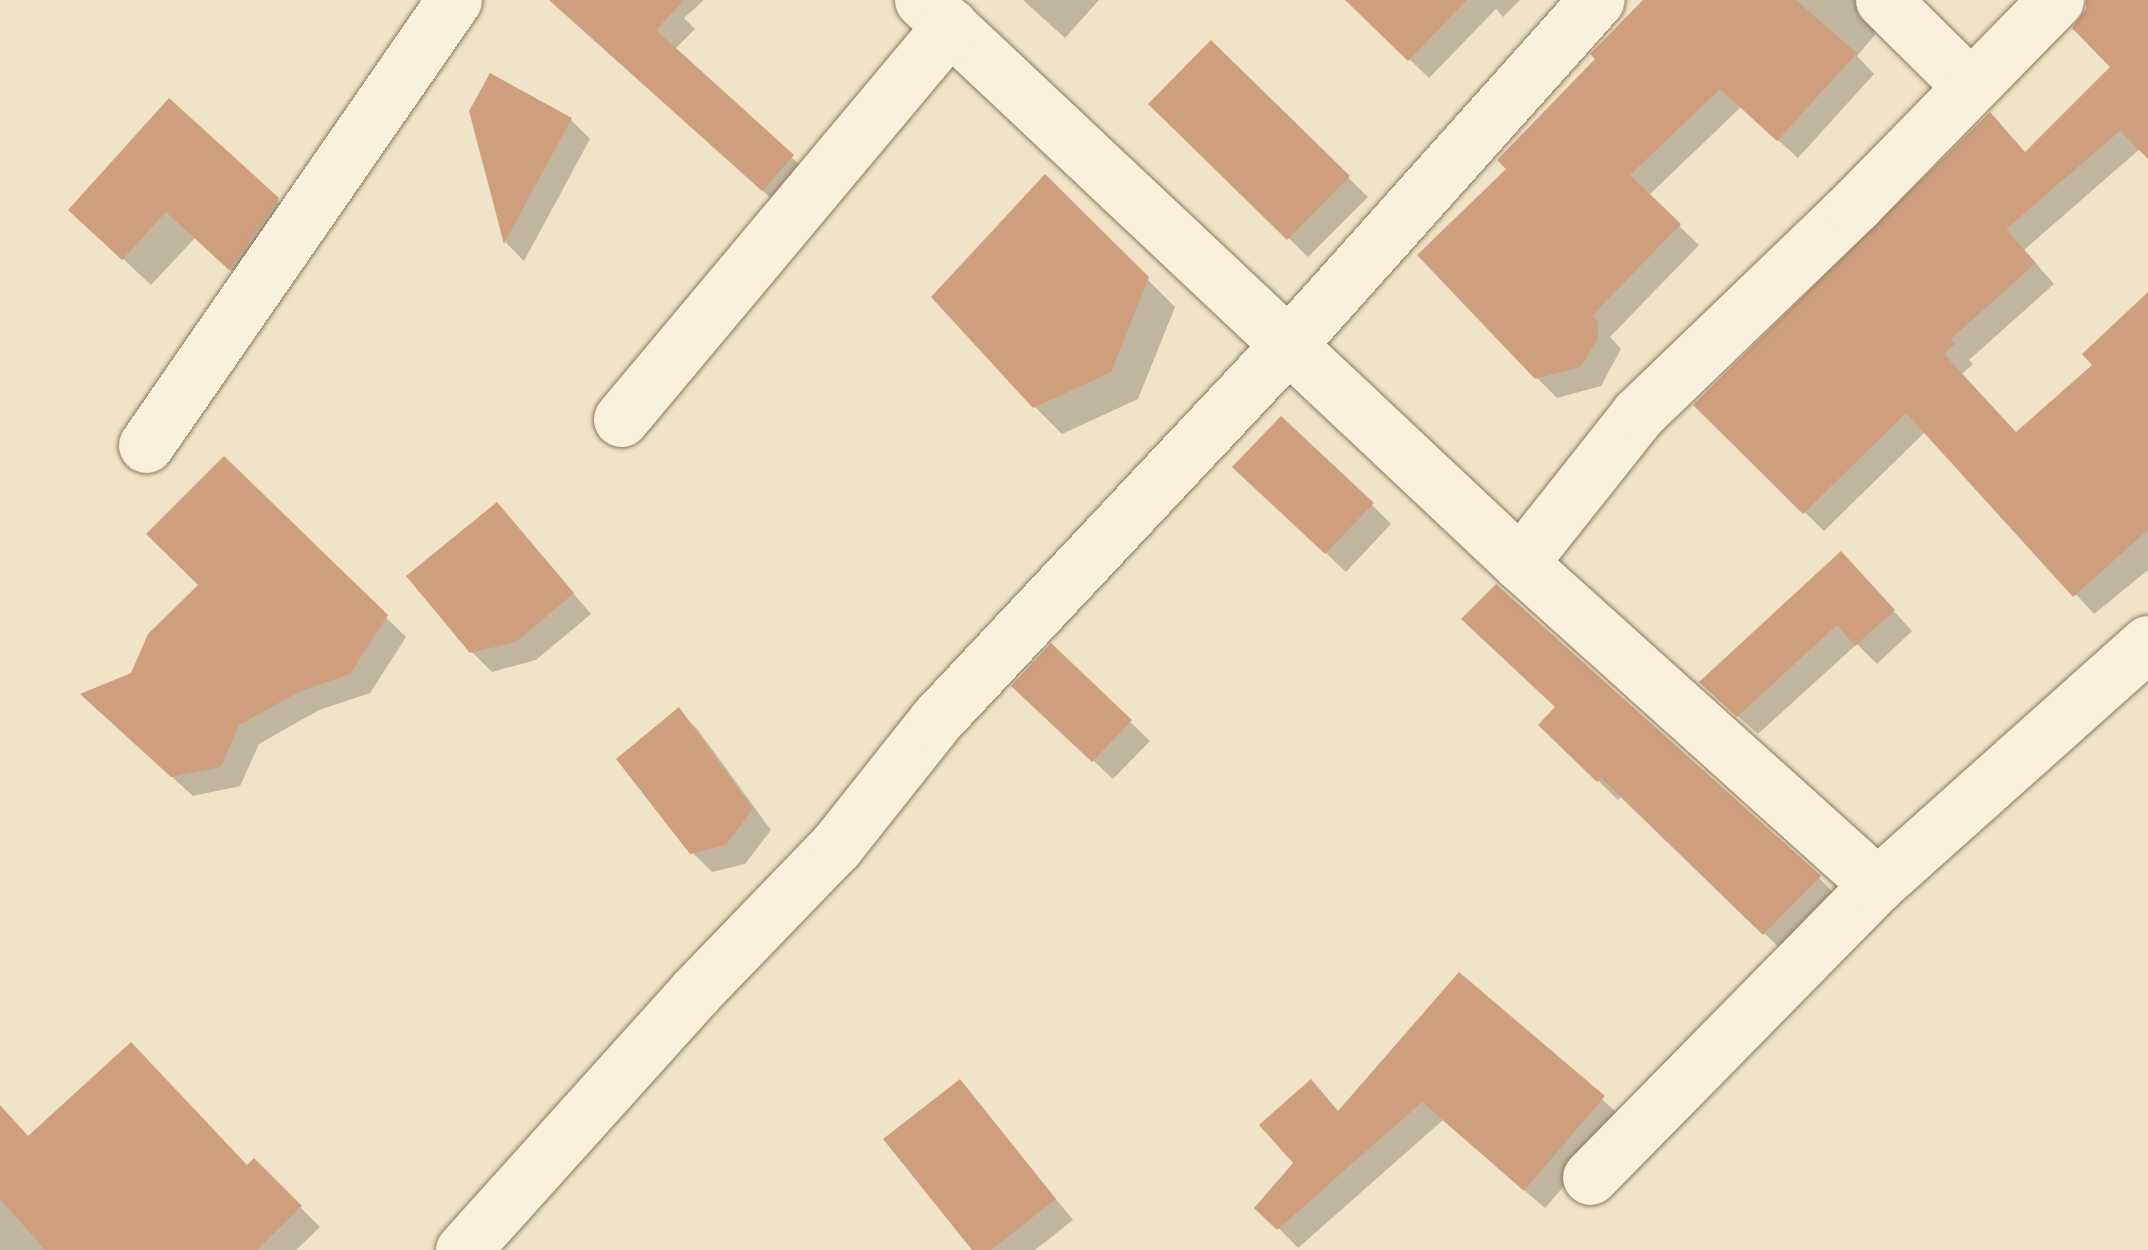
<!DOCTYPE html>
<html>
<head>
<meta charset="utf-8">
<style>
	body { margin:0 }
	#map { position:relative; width:2148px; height:1250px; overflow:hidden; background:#f0e4c8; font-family:"PT Serif",serif }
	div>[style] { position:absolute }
	.shadow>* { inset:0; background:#0003 }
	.building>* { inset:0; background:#cf9f7d }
	.roads { filter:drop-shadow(0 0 2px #8d765c) drop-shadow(0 0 2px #8d765c) }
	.minor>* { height:55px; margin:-27.5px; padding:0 27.5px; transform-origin:27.5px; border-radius:27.5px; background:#faf1dc }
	span { translate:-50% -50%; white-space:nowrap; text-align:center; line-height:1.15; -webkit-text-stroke:8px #f7eed8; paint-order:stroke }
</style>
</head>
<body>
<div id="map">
	<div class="shadow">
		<div style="clip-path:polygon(550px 0,704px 0,684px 18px,695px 29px,674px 50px,812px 176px,783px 209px)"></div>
		<div style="clip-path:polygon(1023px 0,1099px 0,1065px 38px)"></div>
		<div style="clip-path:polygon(1347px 0,1520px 0,1503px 17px,1496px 9px,1429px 78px)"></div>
		<div style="clip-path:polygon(1673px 0,1878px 0,1871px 14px,1875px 35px,1857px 56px,1874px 74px,1798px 158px,1741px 107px,1648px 196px,1699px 245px,1610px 337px,1621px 349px,1601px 386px,1557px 398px,1537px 378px,1510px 169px)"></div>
		<div style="clip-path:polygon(2088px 0,2148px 0,2148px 156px,2141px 148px,2024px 250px,2054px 284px,1969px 360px,1973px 364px,1961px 375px,2017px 435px,2096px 365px,2148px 295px,2148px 570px,2094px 614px,1926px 431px,1824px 531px,1696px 405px,1990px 115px,2026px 154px,2114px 67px)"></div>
		<div style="clip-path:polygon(1211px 44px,1368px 197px,1308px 257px,1152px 104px)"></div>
		<div style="clip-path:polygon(471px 111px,571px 120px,590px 139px,524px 261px,506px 243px)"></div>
		<div style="clip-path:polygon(1045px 177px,1175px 307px,1138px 399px,1062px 434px,1034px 406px)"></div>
		<div style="clip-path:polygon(277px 200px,305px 227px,258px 295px,195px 238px,151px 285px,71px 210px)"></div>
		<div style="clip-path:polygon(224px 459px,406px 637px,370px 693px,319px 710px,259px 744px,240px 786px,193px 796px,103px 714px,202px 586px)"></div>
		<div style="clip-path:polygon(1255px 486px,1372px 505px,1391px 524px,1346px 572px)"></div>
		<div style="clip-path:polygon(497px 505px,591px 614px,536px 660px,492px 672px,472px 652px)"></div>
		<div style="clip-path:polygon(1860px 574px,1912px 631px,1877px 664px,1857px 644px,1758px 734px,1721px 701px)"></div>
		<div style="clip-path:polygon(1051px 646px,1150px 741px,1113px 779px,1034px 705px)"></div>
		<div style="clip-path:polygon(1558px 708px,1819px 878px,1838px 897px,1784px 952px,1622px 796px,1618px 800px,1541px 725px)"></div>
		<div style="clip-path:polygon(679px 711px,698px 730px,771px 830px,745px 864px,712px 872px,692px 852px)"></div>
		<div style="clip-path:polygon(1460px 975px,1623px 1118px,1545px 1208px,1443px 1120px,1298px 1248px,1258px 1207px)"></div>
		<div style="clip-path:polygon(960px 1082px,1073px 1220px,1035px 1250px,975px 1250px)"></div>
		<div style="clip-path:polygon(0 1106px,29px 1139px,247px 1168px,254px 1161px,320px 1227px,296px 1250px,0 1250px)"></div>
	</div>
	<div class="building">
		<div style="clip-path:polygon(549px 0,684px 0,656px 30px,794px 155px,762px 191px)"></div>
		<div style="clip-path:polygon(1345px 0,1467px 0,1408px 61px)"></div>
		<div style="clip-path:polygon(1643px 0,1796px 0,1857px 53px,1777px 141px,1720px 89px,1630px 175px,1681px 224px,1592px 316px,1598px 322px,1598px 338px,1581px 367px,1535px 379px,1417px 255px,1506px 169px,1497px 160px,1595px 59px,1590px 54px)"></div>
		<div style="clip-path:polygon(2086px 0,2148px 0,2148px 159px,2120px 131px,2006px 229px,2036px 263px,1951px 339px,1955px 344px,1944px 354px,2016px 432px,2092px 365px,2082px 354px,2148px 292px,2148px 530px,2073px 597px,1906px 413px,1803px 514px,1693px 405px,1990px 112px,2025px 152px,2110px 67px,2072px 28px,2086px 9px)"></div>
		<div style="clip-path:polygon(1211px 40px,1350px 176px,1287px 240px,1148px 104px)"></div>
		<div style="clip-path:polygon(490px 73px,572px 118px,504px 244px,469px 111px)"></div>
		<div style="clip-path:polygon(169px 98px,279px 198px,229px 270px,166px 212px,122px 260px,68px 210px)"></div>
		<div style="clip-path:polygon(1045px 174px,1149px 277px,1111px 372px,1033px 408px,931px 297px)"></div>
		<div style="clip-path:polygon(1281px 416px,1374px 503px,1325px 554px,1232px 467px)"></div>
		<div style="clip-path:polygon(224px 456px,388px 615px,350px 674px,299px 692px,239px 725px,221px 767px,171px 777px,80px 694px,131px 673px,148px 634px,198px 585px,146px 534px)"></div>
		<div style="clip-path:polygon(497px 502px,574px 593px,516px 642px,470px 653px,406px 576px)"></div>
		<div style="clip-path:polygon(1841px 551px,1895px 610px,1855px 646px,1837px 625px,1737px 717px,1699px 682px)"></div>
		<div style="clip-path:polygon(1496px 584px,1821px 876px,1763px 935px,1601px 778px,1597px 782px,1538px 725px,1555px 707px,1461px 619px)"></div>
		<div style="clip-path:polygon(1051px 643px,1132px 720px,1092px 762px,1011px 686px)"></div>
		<div style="clip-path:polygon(679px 707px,753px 809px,726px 845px,690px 854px,616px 759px)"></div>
		<div style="clip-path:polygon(1459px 972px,1605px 1096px,1524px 1191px,1422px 1102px,1277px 1230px,1254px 1208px,1293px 1163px,1259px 1125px,1311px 1079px,1338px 1111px)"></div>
		<div style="clip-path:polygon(131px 1042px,247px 1165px,254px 1158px,302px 1206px,257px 1250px,45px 1250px,0 1199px,0 1105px,28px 1136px)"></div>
		<div style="clip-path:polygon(960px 1079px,1056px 1199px,991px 1250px,972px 1250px,883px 1139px)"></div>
	</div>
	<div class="roads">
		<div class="minor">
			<div style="left:922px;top:0;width:821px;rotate:43.27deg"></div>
			<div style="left:1520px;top:563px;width:481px;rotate:42deg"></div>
			<div style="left:1883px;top:0;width:122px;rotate:44.7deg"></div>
			<div style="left:621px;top:419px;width:513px;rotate:-50.07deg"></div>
			<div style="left:146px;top:445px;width:541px;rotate:-55.31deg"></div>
			<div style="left:1520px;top:563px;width:190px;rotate:-51.6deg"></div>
			<div style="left:1638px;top:414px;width:303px;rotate:-43.9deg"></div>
			<div style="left:1856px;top:204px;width:286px;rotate:-45.6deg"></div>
			<div style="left:1590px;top:1177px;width:409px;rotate:-45.5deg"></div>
			<div style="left:1877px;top:885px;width:363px;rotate:-41.8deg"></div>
			<div style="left:463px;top:1250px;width:347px;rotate:-48deg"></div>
			<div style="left:695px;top:992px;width:203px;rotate:-46deg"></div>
			<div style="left:836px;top:846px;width:162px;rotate:-51.5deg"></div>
			<div style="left:937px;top:719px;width:513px;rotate:-46.82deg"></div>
			<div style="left:1288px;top:345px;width:463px;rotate:-48.2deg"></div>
		</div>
	</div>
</div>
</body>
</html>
